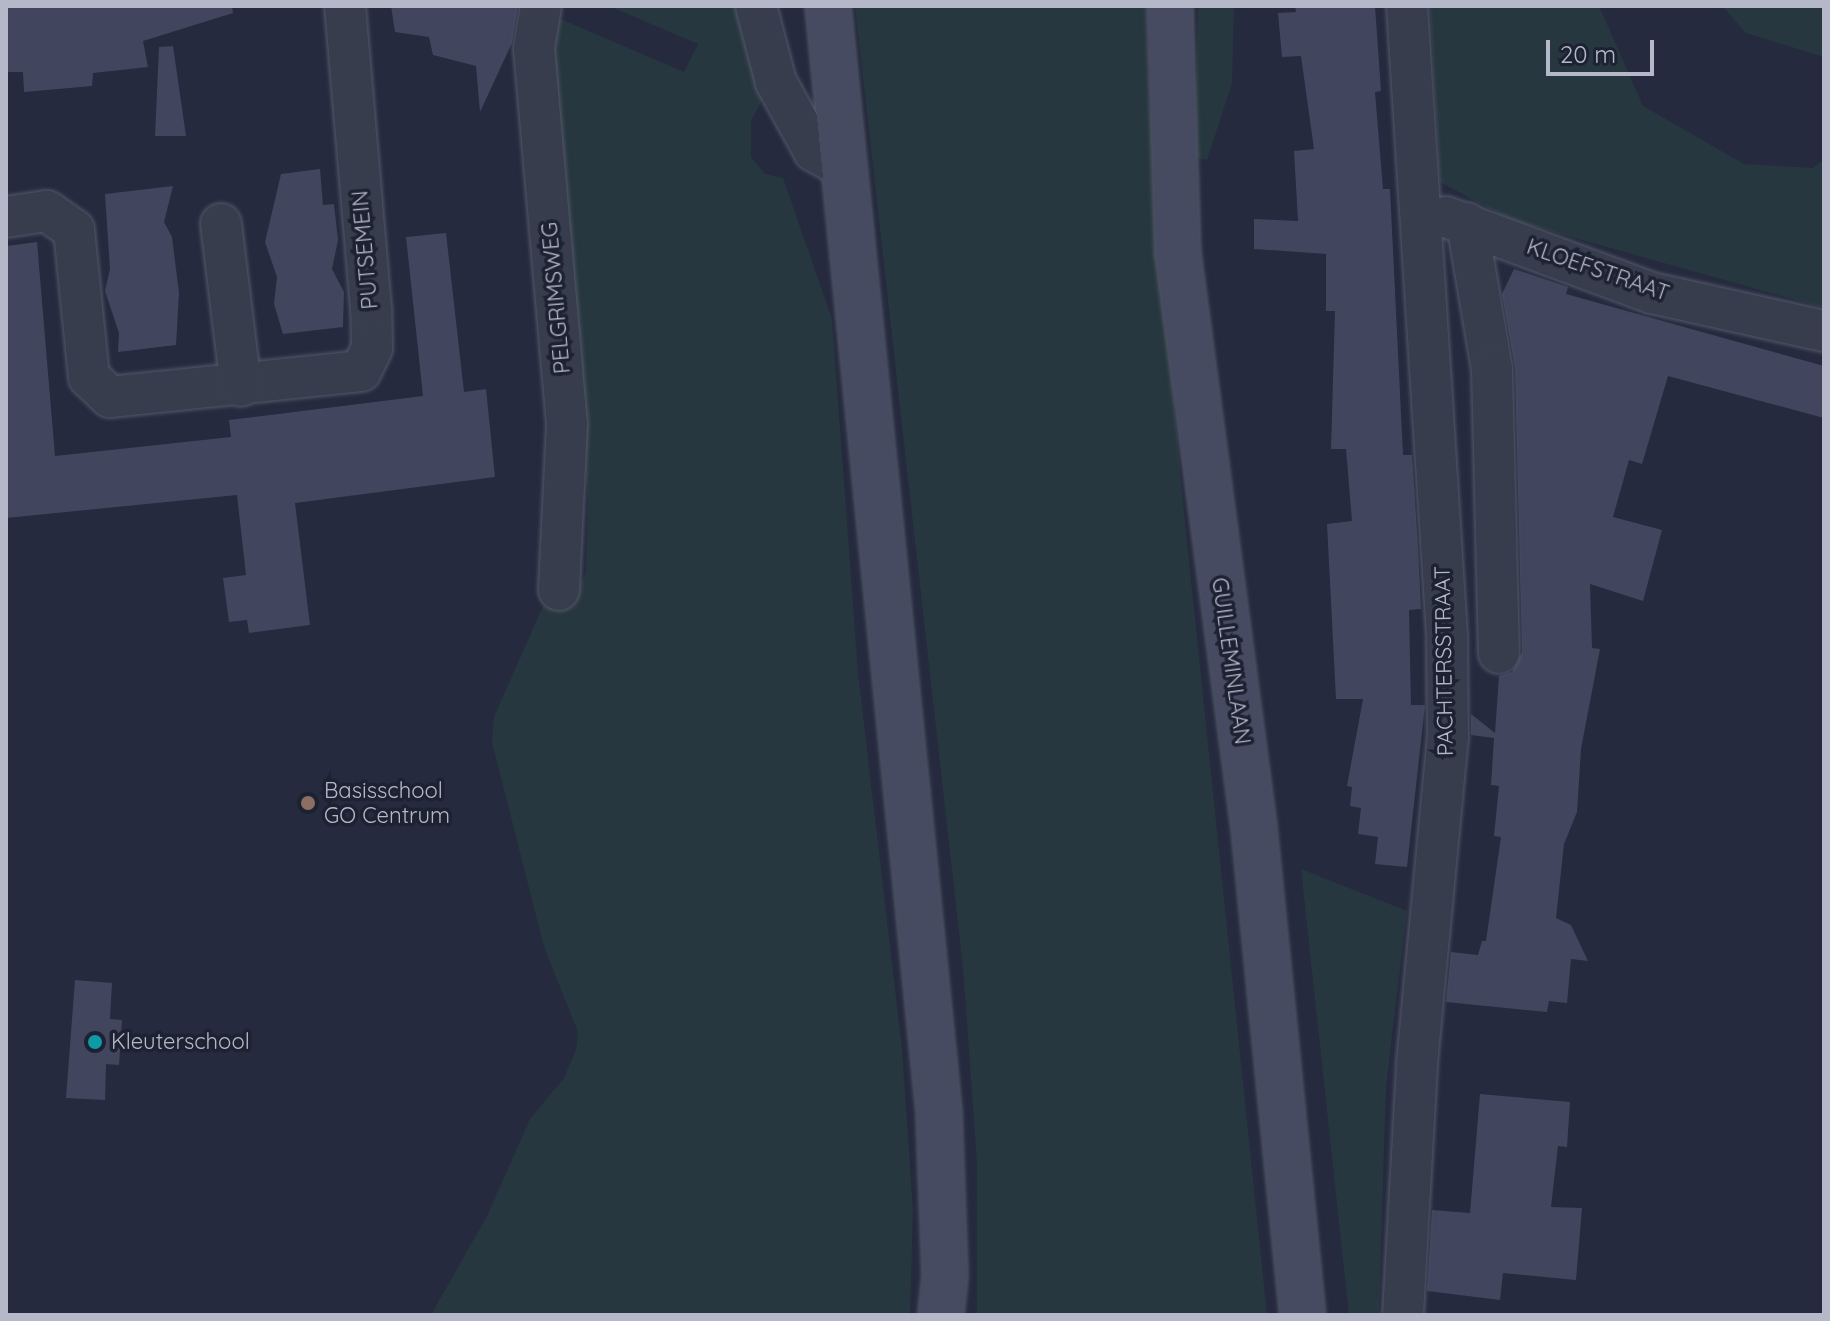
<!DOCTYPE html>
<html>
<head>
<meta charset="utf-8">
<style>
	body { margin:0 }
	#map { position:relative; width:1830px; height:1321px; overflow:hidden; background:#252a3e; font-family:Quicksand,sans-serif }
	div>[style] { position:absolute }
	.green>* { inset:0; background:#27373f }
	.building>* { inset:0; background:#41465e }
	.roads { filter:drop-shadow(0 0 2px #535869) drop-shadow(0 0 2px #535869) }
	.minor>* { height:40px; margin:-20px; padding:0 20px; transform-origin:20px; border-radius:20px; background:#383d4e }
	.secondary>* { height:44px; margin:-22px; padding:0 22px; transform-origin:22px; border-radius:22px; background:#474b61 }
	.dots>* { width:22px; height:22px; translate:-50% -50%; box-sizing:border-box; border:4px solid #1d2233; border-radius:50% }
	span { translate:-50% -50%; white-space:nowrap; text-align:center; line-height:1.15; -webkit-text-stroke:7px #1d2233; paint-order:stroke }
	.street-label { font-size:22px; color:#b5b8c9 }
	.poi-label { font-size:22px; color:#b5b8c9 }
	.left { translate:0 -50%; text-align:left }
	.frame { position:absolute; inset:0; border:8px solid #b5b8c9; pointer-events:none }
	.scale { position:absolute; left:1546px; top:40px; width:108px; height:36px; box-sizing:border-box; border:4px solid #b5b8c9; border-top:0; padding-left:10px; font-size:24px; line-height:28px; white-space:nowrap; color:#b5b8c9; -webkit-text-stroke:6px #1d2233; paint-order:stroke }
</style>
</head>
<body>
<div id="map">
	<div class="green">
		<div style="clip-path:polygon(609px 6px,744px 6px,764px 96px,751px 121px,751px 157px,765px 174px,783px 178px,832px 319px,858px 673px,902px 1049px,913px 1210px,910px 1315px,431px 1315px,487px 1216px,530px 1119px,564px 1078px,576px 1050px,578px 1032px,544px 947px,492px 742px,494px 717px,543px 606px,570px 604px,586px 573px,588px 497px,546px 80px,558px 18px,684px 72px,698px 44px)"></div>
		<div style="clip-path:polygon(855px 6px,1147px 6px,1149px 96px,1181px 483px,1267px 1315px,977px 1315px,977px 1162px,963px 968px)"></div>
		<div style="clip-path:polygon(1198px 6px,1234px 6px,1232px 83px,1207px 160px,1194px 157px)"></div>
		<div style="clip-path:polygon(1430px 6px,1599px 6px,1643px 106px,1744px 164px,1813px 168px,1824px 159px,1824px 308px,1511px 220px,1440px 182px)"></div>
		<div style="clip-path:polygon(1722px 6px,1824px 6px,1824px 57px,1746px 33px)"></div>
		<div style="clip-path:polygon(1301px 869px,1407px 911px,1386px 1086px,1379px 1315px,1349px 1315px)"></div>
	</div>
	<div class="building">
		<div style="clip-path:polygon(6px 6px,232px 6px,233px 13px,143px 41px,148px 67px,93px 73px,92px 86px,24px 92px,23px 72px,6px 72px)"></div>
		<div style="clip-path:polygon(391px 6px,518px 6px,512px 43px,480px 112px,476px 66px,433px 55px,429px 37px,395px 32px)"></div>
		<div style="clip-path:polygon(1295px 6px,1375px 6px,1381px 91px,1375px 92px,1383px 189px,1390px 189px,1403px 455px,1412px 455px,1418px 548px,1421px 609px,1409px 610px,1411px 705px,1425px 705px,1407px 867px,1375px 864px,1378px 837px,1358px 834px,1361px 808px,1350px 806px,1352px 787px,1347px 786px,1363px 699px,1336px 699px,1327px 524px,1352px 521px,1346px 449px,1331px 449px,1335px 311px,1326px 311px,1326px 254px,1254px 249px,1254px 219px,1298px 221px,1294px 151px,1314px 149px,1301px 56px,1282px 57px,1278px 13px,1296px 12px)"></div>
		<div style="clip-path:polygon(173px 46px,186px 136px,155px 136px,159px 47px)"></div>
		<div style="clip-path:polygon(320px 169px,323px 205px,334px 204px,338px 240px,332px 269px,344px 292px,343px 327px,283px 334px,274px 304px,277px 277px,265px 242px,281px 174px)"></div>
		<div style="clip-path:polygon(173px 186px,164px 222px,172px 237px,179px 293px,176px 345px,118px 352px,119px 333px,105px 291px,110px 269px,105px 194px)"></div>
		<div style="clip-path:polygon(446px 233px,464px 392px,486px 389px,495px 477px,295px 503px,310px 625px,249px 633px,247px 620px,229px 622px,223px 578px,246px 575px,237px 495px,6px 518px,6px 246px,37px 242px,55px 456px,231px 437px,229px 420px,423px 396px,406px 237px)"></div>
		<div style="clip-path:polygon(1514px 269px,1568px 287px,1566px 294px,1824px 366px,1824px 418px,1668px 376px,1642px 464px,1629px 460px,1613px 517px,1662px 530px,1643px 601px,1590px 584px,1592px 648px,1600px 649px,1581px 749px,1577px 812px,1564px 844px,1556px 918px,1571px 925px,1588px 961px,1571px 959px,1567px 1003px,1549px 1001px,1547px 1012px,1446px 1002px,1451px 952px,1478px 955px,1482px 941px,1486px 941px,1501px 837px,1494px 836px,1499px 786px,1491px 785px,1494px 738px,1471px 735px,1471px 714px,1495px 733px,1499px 676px,1512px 672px,1522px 652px,1515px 368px,1502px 294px)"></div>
		<div style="clip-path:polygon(75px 980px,112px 983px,110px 1019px,122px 1020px,119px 1065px,106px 1064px,105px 1100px,66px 1098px)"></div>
		<div style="clip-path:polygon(1480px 1094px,1570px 1102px,1567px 1147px,1558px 1146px,1551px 1207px,1582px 1208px,1576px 1280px,1503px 1273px,1500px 1300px,1427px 1291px,1432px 1210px,1470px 1213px)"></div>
	</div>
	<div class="roads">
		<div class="minor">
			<div style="left:541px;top:6px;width:43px;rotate:99.5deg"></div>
			<div style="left:534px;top:48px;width:377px;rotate:85deg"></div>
			<div style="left:567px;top:424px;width:166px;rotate:92.8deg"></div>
			<div style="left:756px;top:6px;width:79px;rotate:75.3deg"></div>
			<div style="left:776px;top:82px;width:79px;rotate:61.2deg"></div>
			<div style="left:814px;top:151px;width:37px;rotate:29deg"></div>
			<div style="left:6px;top:217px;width:41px;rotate:-8.3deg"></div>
			<div style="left:47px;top:211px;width:33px;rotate:35deg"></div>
			<div style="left:74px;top:230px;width:148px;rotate:84.2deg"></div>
			<div style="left:89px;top:377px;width:29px;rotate:44deg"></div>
			<div style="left:110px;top:397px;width:252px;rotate:-5.9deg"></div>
			<div style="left:361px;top:371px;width:25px;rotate:-64deg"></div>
			<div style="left:372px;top:348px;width:39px;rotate:-91deg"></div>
			<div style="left:371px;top:309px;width:304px;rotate:-94.9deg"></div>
			<div style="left:1446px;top:217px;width:220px;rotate:20.3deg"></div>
			<div style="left:1652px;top:293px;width:176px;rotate:12.5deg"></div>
			<div style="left:1467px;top:223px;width:148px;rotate:80.3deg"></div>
			<div style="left:1492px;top:369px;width:284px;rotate:88.6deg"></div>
			<div style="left:221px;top:224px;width:163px;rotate:83deg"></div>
			<div style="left:1403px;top:1315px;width:252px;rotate:-86.8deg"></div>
			<div style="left:1417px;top:1063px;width:326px;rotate:-84.6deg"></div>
			<div style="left:1448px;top:738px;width:102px;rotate:-90.6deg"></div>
			<div style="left:1447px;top:636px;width:631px;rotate:-93.63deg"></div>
		</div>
		<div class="secondary">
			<div style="left:828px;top:6px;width:1113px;rotate:84.27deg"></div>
			<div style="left:939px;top:1113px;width:163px;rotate:87.9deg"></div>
			<div style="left:945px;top:1276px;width:39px;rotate:96deg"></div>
			<div style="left:1170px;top:6px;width:248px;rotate:88.2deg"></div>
			<div style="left:1178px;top:254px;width:579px;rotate:82.46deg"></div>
			<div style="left:1254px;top:828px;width:489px;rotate:84.3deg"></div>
		</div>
	</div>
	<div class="dots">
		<div style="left:308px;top:803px;background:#8d6e63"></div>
		<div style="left:95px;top:1042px;background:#0f9aa8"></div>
	</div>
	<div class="street-label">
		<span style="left:365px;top:250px;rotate:-95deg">PUTSEMEIN</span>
		<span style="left:1598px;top:270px;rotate:19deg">KLOEFSTRAAT</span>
		<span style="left:556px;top:298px;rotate:-95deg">PELGRIMSWEG</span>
		<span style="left:1231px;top:661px;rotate:82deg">GUILLEMINLAAN</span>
		<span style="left:1444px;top:661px;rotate:-91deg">PACHTERSSTRAAT</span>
	</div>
	<div class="poi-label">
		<span class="left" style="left:324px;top:803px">Basisschool<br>GO Centrum</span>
		<span class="left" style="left:111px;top:1042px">Kleuterschool</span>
	</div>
	<div class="frame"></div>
	<div class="scale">20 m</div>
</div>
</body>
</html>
